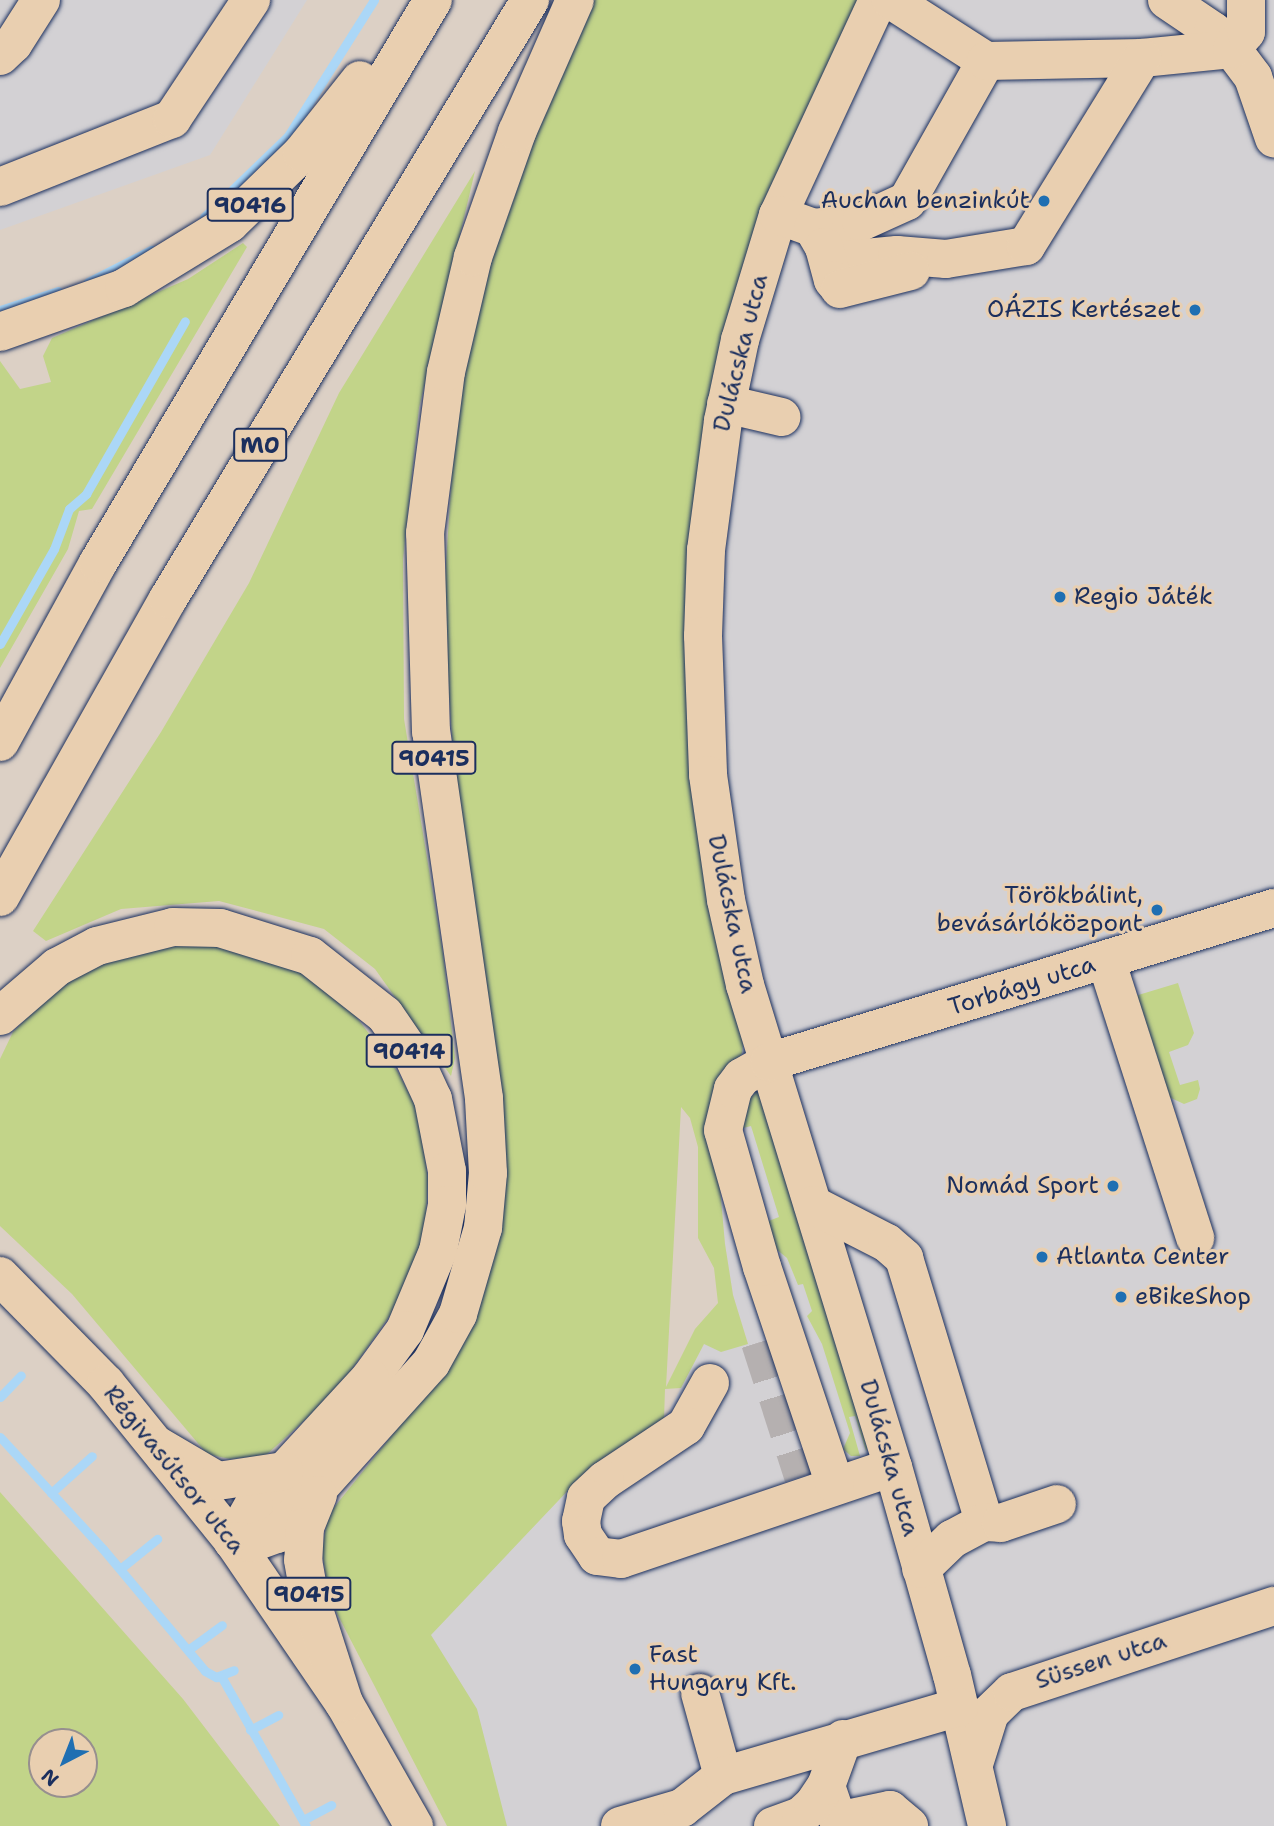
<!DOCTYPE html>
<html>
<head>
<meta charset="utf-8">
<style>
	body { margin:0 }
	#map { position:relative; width:1274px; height:1826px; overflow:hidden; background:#dcd0c5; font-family:"Shantell Sans",sans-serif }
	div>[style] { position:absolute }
	.built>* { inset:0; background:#d3d1d4 }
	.green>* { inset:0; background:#c2d489 }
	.stream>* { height:9px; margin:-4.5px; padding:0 4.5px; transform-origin:4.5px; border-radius:4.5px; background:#abd7f7 }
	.minor-tunnel>* { height:38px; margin-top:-19px; transform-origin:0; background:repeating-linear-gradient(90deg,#b5b0b0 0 38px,transparent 0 57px) }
	.roads { filter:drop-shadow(0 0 2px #1b2f5e) drop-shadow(0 0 2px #1b2f5e) }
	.minor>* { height:38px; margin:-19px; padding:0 19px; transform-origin:19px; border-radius:19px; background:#e9cfb0 }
	.highway>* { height:38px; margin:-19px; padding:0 19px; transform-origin:19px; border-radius:19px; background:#e9cfb0 }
	.dots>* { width:19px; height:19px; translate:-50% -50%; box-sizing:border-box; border:4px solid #e9cfb0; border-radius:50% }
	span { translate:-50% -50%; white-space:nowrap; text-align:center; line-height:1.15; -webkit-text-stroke:6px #e9cfb0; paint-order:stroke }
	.shield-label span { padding:2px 5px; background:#e9cfb0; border:2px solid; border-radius:5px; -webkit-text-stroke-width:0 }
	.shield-label { font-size:23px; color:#1b2f5e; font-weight:700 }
	.poi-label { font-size:24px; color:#1b2f5e }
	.right { translate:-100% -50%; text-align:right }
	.left { translate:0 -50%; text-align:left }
	.street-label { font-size:24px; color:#1b2f5e }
	.north { position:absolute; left:28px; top:1728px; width:70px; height:70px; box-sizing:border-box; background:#e9cfb0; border:2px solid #978f8f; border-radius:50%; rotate:222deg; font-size:19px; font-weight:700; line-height:28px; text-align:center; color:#1b2f5e }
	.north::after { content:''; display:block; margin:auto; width:24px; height:32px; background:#1f6fb2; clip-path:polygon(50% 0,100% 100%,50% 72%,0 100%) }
</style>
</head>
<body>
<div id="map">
	<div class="built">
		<div style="clip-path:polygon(0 0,307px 0,210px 155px,0 230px)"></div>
		<div style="clip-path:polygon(867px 0,1274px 0,1274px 1826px,498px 1826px,430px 1635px,576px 1482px,664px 1420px,704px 1344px,748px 1344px,733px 1295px,725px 1244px,713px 1110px,744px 1045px,703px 458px)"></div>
	</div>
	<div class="green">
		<div style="clip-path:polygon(evenodd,594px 0,867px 0,703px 458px,744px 1036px,742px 1053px,713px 1110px,725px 1244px,733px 1295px,748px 1344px,721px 1352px,704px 1344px,681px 1388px,665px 1389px,664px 1420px,576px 1482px,431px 1635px,477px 1709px,507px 1826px,447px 1826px,329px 1598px,322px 1550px,328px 1515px,453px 1359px,490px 1271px,443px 609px,456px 411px,484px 250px,551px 86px,594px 0,681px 1107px,690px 1118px,698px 1147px,698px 1238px,714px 1268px,718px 1303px,695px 1329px,666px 1387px,681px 1107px)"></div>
		<div style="clip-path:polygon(475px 171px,419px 408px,403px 559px,404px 719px,443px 954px,455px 1058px,451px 1076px,375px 969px,324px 929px,219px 901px,121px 909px,46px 941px,33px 931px,161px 732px,249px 583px,339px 393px)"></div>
		<div style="clip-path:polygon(243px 243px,247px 247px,92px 509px,79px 511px,68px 549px,0 668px,0 361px,20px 389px,51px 382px,43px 356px,52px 338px,188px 279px)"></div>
		<div style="clip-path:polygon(166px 946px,232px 946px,289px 962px,342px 998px,398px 1072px,419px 1113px,428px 1180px,424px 1247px,393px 1311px,336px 1392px,265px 1456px,230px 1459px,207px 1454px,72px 1294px,0 1226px,0 1059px,13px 1032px,60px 984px,116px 955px)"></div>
		<div style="clip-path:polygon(1178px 983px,1194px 1033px,1188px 1045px,1169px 1052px,1180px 1085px,1198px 1080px,1200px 1089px,1197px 1099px,1184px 1104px,1169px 1097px,1135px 996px)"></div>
		<div style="clip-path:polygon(758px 1089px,868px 1447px,866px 1451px,855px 1416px,849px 1417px,860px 1456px,851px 1456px,843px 1449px,850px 1433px,822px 1344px,807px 1316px,812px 1311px,803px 1284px,798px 1285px,787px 1258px,770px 1244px,761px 1224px,779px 1217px,751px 1126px,732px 1131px,731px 1121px)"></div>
		<div style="clip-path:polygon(evenodd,0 1492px,183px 1699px,280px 1826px,0 1826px,0 1492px,42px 1742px,84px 1742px,84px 1784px,42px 1784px,42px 1742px)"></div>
	</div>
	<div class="stream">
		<div style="left:204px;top:217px;width:117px;rotate:-44deg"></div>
		<div style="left:288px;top:136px;width:161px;rotate:-57.7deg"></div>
		<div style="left:88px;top:282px;width:71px;rotate:-26.9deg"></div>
		<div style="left:0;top:310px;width:61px;rotate:-18.1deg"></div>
		<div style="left:0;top:644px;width:109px;rotate:-60.4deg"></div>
		<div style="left:54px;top:549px;width:43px;rotate:-69.4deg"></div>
		<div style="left:69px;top:509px;width:23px;rotate:-41deg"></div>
		<div style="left:86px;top:494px;width:199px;rotate:-60.2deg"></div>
		<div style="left:0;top:1397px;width:30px;rotate:-46deg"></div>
		<div style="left:0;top:1437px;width:152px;rotate:47.4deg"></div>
		<div style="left:103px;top:1549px;width:159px;rotate:50.1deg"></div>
		<div style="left:205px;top:1671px;width:13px;rotate:29deg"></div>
		<div style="left:216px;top:1677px;width:19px;rotate:-21deg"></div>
		<div style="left:51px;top:1493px;width:55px;rotate:-42.1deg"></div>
		<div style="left:120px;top:1569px;width:48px;rotate:-39deg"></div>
		<div style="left:188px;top:1650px;width:42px;rotate:-36.3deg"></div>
		<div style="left:221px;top:1676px;width:172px;rotate:60.5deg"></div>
		<div style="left:250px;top:1730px;width:32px;rotate:-28deg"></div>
		<div style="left:303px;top:1820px;width:32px;rotate:-28deg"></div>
	</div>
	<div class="minor-tunnel">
		<div style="left:760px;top:1342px;width:141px;rotate:72.2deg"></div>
	</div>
	<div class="roads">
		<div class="minor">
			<div style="left:878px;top:0;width:237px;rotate:114.9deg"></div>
			<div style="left:778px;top:215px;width:131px;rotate:106.9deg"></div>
			<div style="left:740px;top:340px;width:83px;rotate:101.9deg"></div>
			<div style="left:723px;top:421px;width:130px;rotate:97.5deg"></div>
			<div style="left:706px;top:550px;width:86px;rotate:92deg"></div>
			<div style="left:703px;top:636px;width:139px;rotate:87.9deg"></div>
			<div style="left:708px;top:775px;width:126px;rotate:81.8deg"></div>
			<div style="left:726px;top:900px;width:87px;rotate:77.4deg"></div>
			<div style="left:745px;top:985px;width:504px;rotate:72.93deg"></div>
			<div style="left:893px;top:1467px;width:216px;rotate:74.2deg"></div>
			<div style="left:952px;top:1675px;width:155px;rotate:76.9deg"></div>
			<div style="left:891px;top:0;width:113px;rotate:32.7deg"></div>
			<div style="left:1167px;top:0;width:55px;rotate:34deg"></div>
			<div style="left:1213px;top:31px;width:26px;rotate:43deg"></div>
			<div style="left:1232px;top:49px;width:35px;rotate:53deg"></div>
			<div style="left:1253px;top:77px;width:65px;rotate:71deg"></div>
			<div style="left:0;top:56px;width:18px;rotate:-43deg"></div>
			<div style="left:13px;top:44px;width:52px;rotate:-57.5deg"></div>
			<div style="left:0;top:187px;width:185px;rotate:-21.6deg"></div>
			<div style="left:172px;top:119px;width:143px;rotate:-56.4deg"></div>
			<div style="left:778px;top:215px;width:37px;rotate:20deg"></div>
			<div style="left:813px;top:228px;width:48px;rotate:-7.1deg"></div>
			<div style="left:861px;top:222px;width:51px;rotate:-24.5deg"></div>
			<div style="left:907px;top:201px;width:161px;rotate:-60.6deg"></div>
			<div style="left:986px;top:61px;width:156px;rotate:-1.1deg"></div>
			<div style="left:1142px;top:58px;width:90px;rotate:-5.7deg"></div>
			<div style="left:1232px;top:49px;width:22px;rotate:-51deg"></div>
			<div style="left:1246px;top:32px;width:32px;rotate:-90deg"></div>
			<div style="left:813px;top:228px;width:22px;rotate:60deg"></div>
			<div style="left:824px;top:247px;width:24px;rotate:33deg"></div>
			<div style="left:844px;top:260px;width:53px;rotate:-5.4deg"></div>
			<div style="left:897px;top:255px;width:49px;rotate:4.7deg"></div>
			<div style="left:946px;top:259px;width:81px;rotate:-9.2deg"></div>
			<div style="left:1026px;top:246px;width:221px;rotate:-58.3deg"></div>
			<div style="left:824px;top:247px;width:34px;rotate:75deg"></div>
			<div style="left:833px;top:280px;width:11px;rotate:52deg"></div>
			<div style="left:840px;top:289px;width:73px;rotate:-14.2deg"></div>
			<div style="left:726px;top:404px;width:57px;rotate:13.3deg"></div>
			<div style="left:1106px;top:960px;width:292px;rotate:72.2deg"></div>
			<div style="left:813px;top:1205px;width:83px;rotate:27.2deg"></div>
			<div style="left:887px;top:1243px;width:23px;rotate:41deg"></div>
			<div style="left:904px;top:1258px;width:276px;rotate:73.1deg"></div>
			<div style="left:984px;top:1522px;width:36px;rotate:152deg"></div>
			<div style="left:952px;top:1539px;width:43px;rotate:135.9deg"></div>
			<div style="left:0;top:1276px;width:151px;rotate:45.5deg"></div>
			<div style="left:106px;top:1384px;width:202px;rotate:51deg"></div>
			<div style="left:233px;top:1541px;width:196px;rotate:55.6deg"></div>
			<div style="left:344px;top:1703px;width:142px;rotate:60.4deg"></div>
			<div style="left:710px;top:1383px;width:49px;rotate:119.2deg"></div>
			<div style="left:686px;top:1426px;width:97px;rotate:146.3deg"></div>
			<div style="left:605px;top:1480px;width:26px;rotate:137deg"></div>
			<div style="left:586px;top:1498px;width:24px;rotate:102deg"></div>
			<div style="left:581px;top:1521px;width:14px;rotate:82deg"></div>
			<div style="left:583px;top:1535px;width:25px;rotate:56deg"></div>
			<div style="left:597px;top:1556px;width:24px;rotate:7deg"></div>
			<div style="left:621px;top:1559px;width:287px;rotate:-18.7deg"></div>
			<div style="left:835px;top:1485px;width:230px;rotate:-108.5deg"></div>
			<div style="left:762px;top:1267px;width:142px;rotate:-105.9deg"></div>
			<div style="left:723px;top:1130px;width:42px;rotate:-76.3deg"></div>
			<div style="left:733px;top:1089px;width:15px;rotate:-53deg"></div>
			<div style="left:742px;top:1077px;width:31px;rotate:-29deg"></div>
			<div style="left:769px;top:1062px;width:528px;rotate:-16.96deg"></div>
			<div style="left:984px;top:1522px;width:17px;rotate:3deg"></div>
			<div style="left:1001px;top:1523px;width:59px;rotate:-18.7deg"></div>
			<div style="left:700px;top:1693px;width:86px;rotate:74.5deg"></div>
			<div style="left:974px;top:1764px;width:53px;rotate:-72.6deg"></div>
			<div style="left:990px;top:1713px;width:30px;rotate:-44deg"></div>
			<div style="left:1012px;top:1692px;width:276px;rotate:-18.2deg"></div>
			<div style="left:826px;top:1786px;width:31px;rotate:71deg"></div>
			<div style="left:836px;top:1815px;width:11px;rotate:22deg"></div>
			<div style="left:846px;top:1819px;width:45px;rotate:-11.6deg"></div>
			<div style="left:890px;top:1810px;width:25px;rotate:40deg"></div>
			<div style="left:620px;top:1826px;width:65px;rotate:-16.2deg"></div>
			<div style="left:682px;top:1808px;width:52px;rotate:-38deg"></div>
			<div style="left:723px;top:1776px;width:246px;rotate:-16.3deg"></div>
			<div style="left:773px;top:1826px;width:30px;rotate:-20deg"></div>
			<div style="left:801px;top:1816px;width:16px;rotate:-43deg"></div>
			<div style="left:813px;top:1805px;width:23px;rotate:-56deg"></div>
			<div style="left:826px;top:1786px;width:50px;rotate:-70.1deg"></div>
		</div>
		<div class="highway">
			<div style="left:0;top:332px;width:132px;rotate:-19.5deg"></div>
			<div style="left:124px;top:288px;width:124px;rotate:-31.5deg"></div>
			<div style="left:230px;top:223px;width:100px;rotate:-44.2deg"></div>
			<div style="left:302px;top:153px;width:93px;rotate:-51.5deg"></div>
			<div style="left:0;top:742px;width:204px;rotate:-61.3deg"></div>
			<div style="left:98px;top:563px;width:655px;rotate:-59.25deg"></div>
			<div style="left:0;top:897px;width:342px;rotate:-60.6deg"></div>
			<div style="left:168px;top:599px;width:700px;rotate:-58.85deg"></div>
			<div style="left:0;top:1016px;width:75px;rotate:-40.7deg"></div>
			<div style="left:57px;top:967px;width:45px;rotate:-27.7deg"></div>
			<div style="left:97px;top:946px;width:78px;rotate:-14deg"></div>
			<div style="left:173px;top:927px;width:47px;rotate:1.2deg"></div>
			<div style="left:220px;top:928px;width:94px;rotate:17.3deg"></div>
			<div style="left:310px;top:956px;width:95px;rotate:38.2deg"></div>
			<div style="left:385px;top:1015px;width:50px;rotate:55.7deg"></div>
			<div style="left:413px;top:1056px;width:47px;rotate:65.1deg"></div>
			<div style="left:433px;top:1099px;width:73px;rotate:79deg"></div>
			<div style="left:447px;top:1171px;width:34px;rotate:90deg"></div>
			<div style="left:447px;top:1205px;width:47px;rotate:101.1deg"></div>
			<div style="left:438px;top:1251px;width:86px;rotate:112.7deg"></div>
			<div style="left:405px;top:1330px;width:59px;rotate:126.1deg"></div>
			<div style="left:370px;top:1378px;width:171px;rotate:132.6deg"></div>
			<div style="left:254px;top:1504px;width:43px;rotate:119.6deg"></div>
			<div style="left:233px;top:1541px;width:19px;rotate:6deg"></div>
			<div style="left:252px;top:1543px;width:27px;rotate:-20deg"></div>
			<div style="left:277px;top:1534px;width:230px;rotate:-48deg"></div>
			<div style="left:431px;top:1363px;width:56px;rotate:-61.1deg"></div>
			<div style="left:458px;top:1314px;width:90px;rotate:-73.8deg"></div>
			<div style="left:483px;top:1228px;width:55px;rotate:-84.8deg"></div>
			<div style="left:488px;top:1173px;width:75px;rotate:-93.1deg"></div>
			<div style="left:484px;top:1098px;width:370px;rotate:-98.2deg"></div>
			<div style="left:431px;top:732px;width:199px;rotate:-91.7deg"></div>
			<div style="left:425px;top:533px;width:162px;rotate:-82.6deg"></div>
			<div style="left:446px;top:372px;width:118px;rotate:-76.8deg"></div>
			<div style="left:473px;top:257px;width:133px;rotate:-70.6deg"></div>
			<div style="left:517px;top:132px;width:144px;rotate:-66.3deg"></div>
			<div style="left:158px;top:1446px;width:69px;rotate:30.3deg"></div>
			<div style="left:218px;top:1481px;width:67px;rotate:-8.6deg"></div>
			<div style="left:318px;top:1495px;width:35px;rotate:112deg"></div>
			<div style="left:305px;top:1527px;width:33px;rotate:93deg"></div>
			<div style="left:303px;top:1560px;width:35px;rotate:80deg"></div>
			<div style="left:309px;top:1594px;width:114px;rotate:72.2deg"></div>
		</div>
	</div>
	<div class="dots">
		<div style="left:1044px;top:201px;background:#1f6fb2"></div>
		<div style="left:1195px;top:310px;background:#1f6fb2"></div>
		<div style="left:1060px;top:597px;background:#1f6fb2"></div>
		<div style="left:1157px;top:910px;background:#1f6fb2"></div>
		<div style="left:1113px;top:1186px;background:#1f6fb2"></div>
		<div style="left:1042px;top:1257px;background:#1f6fb2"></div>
		<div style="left:1121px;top:1297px;background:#1f6fb2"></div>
		<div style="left:635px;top:1669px;background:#1f6fb2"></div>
	</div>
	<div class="shield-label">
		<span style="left:250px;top:205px">90416</span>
		<span style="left:260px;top:445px">M0</span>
		<span style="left:434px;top:758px">90415</span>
		<span style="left:409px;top:1051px">90414</span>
		<span style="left:309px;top:1594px">90415</span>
	</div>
	<div class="poi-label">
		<span class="right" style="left:1030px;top:201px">Auchan benzinkút</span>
		<span class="right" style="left:1181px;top:310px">OÁZIS Kertészet</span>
		<span class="left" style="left:1074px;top:597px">Regio Játék</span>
		<span class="right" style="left:1143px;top:910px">Törökbálint,<br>bevásárlóközpont</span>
		<span class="right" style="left:1099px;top:1186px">Nomád Sport</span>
		<span class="left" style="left:1056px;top:1257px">Atlanta Center</span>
		<span class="left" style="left:1135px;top:1297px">eBikeShop</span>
		<span class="left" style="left:649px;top:1669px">Fast<br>Hungary Kft.</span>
	</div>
	<div class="street-label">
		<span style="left:741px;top:353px;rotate:-76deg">Dulácska utca</span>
		<span style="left:732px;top:914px;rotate:78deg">Dulácska utca</span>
		<span style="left:1022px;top:986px;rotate:-17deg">Torbágy utca</span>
		<span style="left:889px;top:1458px;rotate:74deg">Dulácska utca</span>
		<span style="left:174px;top:1470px;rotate:51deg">Régivasútsor utca</span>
		<span style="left:1101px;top:1661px;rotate:-18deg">Süssen utca</span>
	</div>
	<div class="north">N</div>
</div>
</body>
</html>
